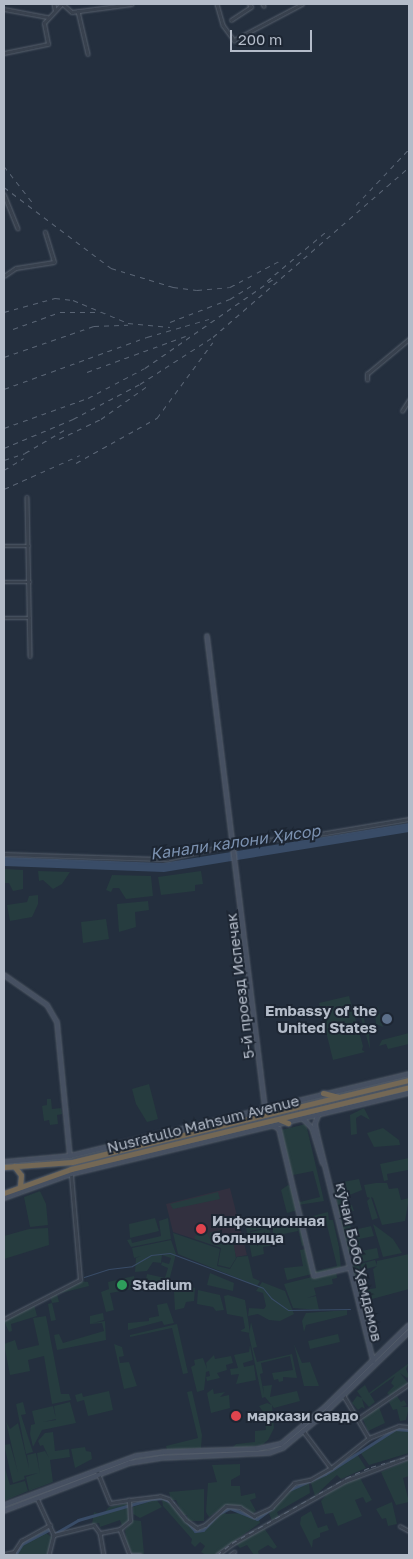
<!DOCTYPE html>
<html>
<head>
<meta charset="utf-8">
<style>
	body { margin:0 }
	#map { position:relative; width:413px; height:1559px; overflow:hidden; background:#242f3e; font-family:"Golos Text",sans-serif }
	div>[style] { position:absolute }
	.medical>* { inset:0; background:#32303f }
	.green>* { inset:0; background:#263c3f }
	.water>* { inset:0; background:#394c67 }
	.stream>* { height:1px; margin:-0.5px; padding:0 0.5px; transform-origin:0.5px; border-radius:0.5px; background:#394c67 }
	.canal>* { height:3px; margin:-1.5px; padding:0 1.5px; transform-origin:1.5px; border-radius:1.5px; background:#394c67 }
	.roads { filter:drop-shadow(0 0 1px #565f6c) drop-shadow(0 0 1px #565f6c) }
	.street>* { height:2.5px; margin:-1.25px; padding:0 1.25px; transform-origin:1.25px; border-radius:1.25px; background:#38414e }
	.secondary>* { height:4px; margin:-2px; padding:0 2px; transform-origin:2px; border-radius:2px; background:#465061 }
	.highway>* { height:5px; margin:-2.5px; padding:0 2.5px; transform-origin:2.5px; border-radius:2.5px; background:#746855 }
	.rail>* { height:1px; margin-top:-0.5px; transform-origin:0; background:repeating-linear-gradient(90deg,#5a6575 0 5px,transparent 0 10px) }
	.dots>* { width:14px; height:14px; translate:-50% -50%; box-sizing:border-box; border:2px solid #1d2633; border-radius:50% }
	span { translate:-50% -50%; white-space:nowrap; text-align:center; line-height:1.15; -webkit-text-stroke:4px #1d2633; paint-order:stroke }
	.street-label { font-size:15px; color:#b4bcc9 }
	.poi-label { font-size:15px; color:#b4bcc9; font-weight:700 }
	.right { translate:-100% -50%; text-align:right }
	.left { translate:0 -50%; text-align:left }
	.water-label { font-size:16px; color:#7c92b1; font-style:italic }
	.frame { position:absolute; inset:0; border:5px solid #b4bcc9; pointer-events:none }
	.scale { position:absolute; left:230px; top:30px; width:82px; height:22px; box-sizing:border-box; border:2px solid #b4bcc9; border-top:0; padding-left:6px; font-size:15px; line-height:18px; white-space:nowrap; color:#b4bcc9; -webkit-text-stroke:4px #1d2633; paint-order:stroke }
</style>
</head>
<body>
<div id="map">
	<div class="medical">
		<div style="clip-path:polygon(230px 1188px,247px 1255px,236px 1257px,232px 1241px,213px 1245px,173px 1232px,166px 1204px)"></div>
	</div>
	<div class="green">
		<div style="clip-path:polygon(4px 869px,23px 870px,23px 889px,13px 891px,9px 883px,4px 883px)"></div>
		<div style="clip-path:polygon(38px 871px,70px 872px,62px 884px,53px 889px,43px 880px,39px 881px)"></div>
		<div style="clip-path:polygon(201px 871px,203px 884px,195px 885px,195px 891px,161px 895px,158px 877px)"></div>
		<div style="clip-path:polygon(112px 875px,151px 876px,153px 896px,126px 899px,119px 888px,113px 888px,111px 892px,106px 890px)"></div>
		<div style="clip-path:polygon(38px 895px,38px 904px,32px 917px,10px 921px,7px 905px,27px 902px,29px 896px)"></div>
		<div style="clip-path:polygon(148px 901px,149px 910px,135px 912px,136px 927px,119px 932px,117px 904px)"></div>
		<div style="clip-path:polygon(106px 919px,109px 939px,83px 943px,81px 922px)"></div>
		<div style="clip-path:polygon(349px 996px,363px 1046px,362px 1050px,365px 1052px,333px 1060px,319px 1003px)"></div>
		<div style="clip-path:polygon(384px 1002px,378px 1007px,383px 1027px,376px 1024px,379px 1030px,369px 1032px,370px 1049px,359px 1011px,372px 1008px,363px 1012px,365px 1024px,376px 1024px,375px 1009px)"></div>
		<div style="clip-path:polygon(409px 1033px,409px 1044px,388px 1049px,386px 1044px,379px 1046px,382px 1040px)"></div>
		<div style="clip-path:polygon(149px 1084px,158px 1119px,147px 1122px,136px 1104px,132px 1089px)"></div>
		<div style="clip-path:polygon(47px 1099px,51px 1099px,52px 1109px,61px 1108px,62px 1114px,57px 1115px,58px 1124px,50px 1125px,49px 1120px,44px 1121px,42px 1106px,47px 1105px)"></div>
		<div style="clip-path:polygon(364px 1108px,370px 1120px,361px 1115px,356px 1118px,357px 1134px,351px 1135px,350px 1115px)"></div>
		<div style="clip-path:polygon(306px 1124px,324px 1201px,298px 1205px,296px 1197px,300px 1202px,320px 1197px,313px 1171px,293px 1175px,292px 1180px,281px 1130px)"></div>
		<div style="clip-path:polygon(383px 1128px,399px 1140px,400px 1145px,374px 1147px,367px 1133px)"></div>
		<div style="clip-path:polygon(409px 1158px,409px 1172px,408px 1170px,387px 1174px,388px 1180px,384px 1181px,380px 1164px)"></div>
		<div style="clip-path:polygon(359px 1179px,362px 1190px,342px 1198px,343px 1207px,352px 1205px,354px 1211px,347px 1210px,356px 1251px,348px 1253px,334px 1189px,337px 1189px,340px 1199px,338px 1191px,344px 1190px,343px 1182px)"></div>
		<div style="clip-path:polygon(376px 1183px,387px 1183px,389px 1189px,398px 1188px,401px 1200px,409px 1198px,405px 1221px,382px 1225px,373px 1198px,371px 1197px,378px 1218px,372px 1220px,367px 1201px,370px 1198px,367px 1197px,364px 1185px)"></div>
		<div style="clip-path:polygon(288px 1185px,292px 1188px,298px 1210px,287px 1213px,281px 1190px)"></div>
		<div style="clip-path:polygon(40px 1191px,46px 1204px,48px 1225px,30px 1227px,24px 1197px)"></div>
		<div style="clip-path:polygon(218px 1192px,220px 1199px,173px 1209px,170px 1204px)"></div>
		<div style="clip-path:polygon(328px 1212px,329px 1220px,333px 1220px,339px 1247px,341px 1269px,314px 1275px,313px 1269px,316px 1271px,337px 1266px,325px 1217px,305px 1221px,305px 1218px)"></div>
		<div style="clip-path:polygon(298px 1217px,305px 1245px,302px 1246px,297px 1224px,298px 1231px,274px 1236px,271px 1223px,296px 1220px,292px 1218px)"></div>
		<div style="clip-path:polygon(155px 1218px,159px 1231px,130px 1238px,129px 1224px)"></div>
		<div style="clip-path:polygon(168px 1218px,171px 1239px,131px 1247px,127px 1240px,131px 1239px,132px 1243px,161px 1236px,159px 1221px)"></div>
		<div style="clip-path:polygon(269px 1223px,270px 1227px,250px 1231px,251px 1235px,251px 1232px,269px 1228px,274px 1245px,263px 1247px,264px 1254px,252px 1257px,249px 1242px,253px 1240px,249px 1240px,246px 1228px)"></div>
		<div style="clip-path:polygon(373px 1224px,393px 1239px,402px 1253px,383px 1257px)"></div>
		<div style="clip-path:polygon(371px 1226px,374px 1236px,359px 1239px,361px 1251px,377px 1248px,379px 1258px,358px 1263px,354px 1230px)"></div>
		<div style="clip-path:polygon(48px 1228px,49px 1245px,4px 1259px,4px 1236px,29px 1229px)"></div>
		<div style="clip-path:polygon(220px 1230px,223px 1240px,232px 1238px,233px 1241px,236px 1258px,230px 1268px,218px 1265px,221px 1248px,195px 1239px,194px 1236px,207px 1233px,210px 1239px,209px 1233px)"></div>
		<div style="clip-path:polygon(173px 1233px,220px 1249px,217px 1266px,230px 1269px,237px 1257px,248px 1256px,253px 1278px,260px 1281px,257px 1286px,178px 1254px)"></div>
		<div style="clip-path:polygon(171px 1240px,176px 1254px,169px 1281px,164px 1280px,166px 1286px,146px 1279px,147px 1274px,165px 1278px,168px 1268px,161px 1265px,162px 1262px,169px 1264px,171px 1258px,162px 1255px,161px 1263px,153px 1262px,147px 1271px,135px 1272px,136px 1258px,141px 1256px,134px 1258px,132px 1248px)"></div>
		<div style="clip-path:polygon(306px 1249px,312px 1274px,287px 1280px,284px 1268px,303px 1266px,300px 1250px)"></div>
		<div style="clip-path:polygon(409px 1254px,409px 1289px,361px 1302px,352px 1266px,359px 1265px,365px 1290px,376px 1288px,373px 1269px,377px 1266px,362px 1270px,360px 1264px,375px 1260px,377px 1265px,377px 1261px)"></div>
		<div style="clip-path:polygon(336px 1271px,337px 1278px,332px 1279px,333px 1284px,314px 1288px,316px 1295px,307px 1298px,316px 1296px,319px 1310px,293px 1308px,284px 1284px)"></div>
		<div style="clip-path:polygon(210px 1273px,234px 1283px,233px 1291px,207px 1285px)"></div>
		<div style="clip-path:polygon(134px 1276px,137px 1288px,157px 1285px,110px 1293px,114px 1310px,106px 1312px,101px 1292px,109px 1289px,108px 1282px)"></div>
		<div style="clip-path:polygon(79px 1281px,88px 1282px,89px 1286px,57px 1294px,59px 1302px,52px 1303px,56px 1320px,51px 1321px,48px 1304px,52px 1303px,50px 1296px)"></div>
		<div style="clip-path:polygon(262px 1282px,285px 1291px,294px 1314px,280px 1321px,269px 1320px,258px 1314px,248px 1316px,249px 1308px,264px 1309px,266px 1306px,263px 1293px,256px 1291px)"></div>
		<div style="clip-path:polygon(191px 1287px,195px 1288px,194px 1301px,186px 1302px,184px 1308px,175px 1310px,174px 1292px)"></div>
		<div style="clip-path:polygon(198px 1290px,220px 1295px,224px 1310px,216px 1311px,213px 1307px,197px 1304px)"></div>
		<div style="clip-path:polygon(228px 1295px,245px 1300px,250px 1333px,240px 1331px,245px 1328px,243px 1317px,227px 1314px,224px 1296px)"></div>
		<div style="clip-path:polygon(167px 1303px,174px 1323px,164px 1325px,162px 1321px,128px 1330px,128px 1323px,149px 1321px,149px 1318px,159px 1316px,157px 1305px)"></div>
		<div style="clip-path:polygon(34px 1304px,37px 1316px,11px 1324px,12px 1331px,9px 1332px,4px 1321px)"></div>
		<div style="clip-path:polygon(347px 1310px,347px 1315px,306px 1325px,304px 1332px,302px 1321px,306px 1313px)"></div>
		<div style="clip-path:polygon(103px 1313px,104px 1320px,93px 1323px,105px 1321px,106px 1340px,57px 1350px,54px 1335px,59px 1334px,63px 1343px,104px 1331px,102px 1323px,90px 1324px,90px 1316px)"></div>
		<div style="clip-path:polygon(46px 1316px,61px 1394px,69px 1394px,71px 1400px,52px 1404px,44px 1356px,28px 1360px,30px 1371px,10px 1375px,4px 1344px,15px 1340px,18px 1350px,39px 1345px,33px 1318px)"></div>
		<div style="clip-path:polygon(251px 1322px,257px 1347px,253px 1348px,257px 1362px,292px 1354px,297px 1378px,283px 1377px,283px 1381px,279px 1382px,278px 1379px,274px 1380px,272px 1373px,293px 1370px,290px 1356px,261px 1363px,263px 1373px,260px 1374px,264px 1394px,263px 1386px,272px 1385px,270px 1397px,297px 1391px,300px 1401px,274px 1408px,265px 1397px,262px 1398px,249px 1335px)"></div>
		<div style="clip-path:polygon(177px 1324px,188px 1373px,183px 1374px,172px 1328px,130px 1337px,130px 1335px)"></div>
		<div style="clip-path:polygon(338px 1334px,340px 1342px,310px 1349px,308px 1341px)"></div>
		<div style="clip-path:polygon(114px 1344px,122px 1347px,124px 1356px,119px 1357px,120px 1363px,129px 1362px,137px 1386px,124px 1389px)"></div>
		<div style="clip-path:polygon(294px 1344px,302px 1363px,310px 1362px,319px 1386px,304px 1386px)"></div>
		<div style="clip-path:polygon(250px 1345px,253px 1360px,243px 1363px,244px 1367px,254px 1365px,256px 1380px,236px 1384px,239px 1374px,231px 1375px,230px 1369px,238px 1368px,234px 1355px,249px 1352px)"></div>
		<div style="clip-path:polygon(214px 1355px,215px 1359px,231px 1356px,233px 1363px,226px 1365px,227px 1370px,217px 1373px,220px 1378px,207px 1381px,206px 1377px,210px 1376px,209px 1371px,206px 1372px,204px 1390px,197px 1392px,191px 1367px,195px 1365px,194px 1360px,203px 1358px,207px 1369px,206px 1363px)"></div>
		<div style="clip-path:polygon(409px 1363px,406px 1369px,409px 1376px,407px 1378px,400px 1373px,408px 1383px,390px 1396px,387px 1393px,394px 1386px,391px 1383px,395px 1376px,370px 1394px,375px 1402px,369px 1407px,362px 1399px,365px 1409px,362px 1407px,358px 1410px,352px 1403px,357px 1396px,362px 1398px,357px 1391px,365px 1385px,369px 1393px)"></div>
		<div style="clip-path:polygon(217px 1386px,213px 1389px,214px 1394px,225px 1392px,220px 1397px,229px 1395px,230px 1408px,211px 1413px,207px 1393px)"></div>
		<div style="clip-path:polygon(109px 1391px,113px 1410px,88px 1416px,84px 1400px,77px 1402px,75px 1395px,82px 1393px,83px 1397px)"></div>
		<div style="clip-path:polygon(192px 1391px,202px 1435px,201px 1448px,167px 1450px,166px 1446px,198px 1438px,187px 1392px)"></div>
		<div style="clip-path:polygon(397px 1396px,401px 1402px,404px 1400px,407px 1405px,401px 1407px,409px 1407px,406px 1420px,400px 1421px,397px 1409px,393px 1410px,389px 1402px)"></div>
		<div style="clip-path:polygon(23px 1402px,26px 1414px,21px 1415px,33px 1452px,26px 1454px,16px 1404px)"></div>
		<div style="clip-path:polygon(70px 1402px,76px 1423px,42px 1430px,33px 1447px,30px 1434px,31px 1425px,35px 1424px,32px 1411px,53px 1406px,56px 1419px,43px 1422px,56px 1420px,54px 1406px)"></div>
		<div style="clip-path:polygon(267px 1403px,272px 1405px,274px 1428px,268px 1440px,262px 1445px,231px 1449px,236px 1444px,255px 1442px,255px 1431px,266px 1430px,264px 1413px,259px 1406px)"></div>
		<div style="clip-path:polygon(379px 1407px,385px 1423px,368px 1431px,362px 1417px)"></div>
		<div style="clip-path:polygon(6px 1422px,10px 1429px,18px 1423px,29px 1468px,27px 1455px,36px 1453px,40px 1474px,37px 1453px,45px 1451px,49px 1458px,43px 1445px,40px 1446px,38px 1441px,45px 1433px,53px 1432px,55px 1451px,69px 1449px,70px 1457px,50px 1460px,53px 1482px,29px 1491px,26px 1477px,38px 1473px,24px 1476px,25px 1479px,13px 1483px,4px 1445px,10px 1444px,18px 1473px)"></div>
		<div style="clip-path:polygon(396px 1430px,409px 1430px,409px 1453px,369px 1465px,360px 1452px)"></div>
		<div style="clip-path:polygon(85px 1447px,86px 1451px,91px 1452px,92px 1459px,75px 1468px,71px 1449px)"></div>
		<div style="clip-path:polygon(357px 1454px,366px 1468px,341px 1479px,337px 1475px,315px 1496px,311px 1483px)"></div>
		<div style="clip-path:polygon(409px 1460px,409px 1476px,403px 1478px,409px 1502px,396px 1505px,381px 1472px)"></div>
		<div style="clip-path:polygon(240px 1464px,240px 1475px,231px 1480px,231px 1486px,240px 1486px,241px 1496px,255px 1493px,256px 1498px,250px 1500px,256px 1511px,252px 1514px,244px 1508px,226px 1505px,209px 1517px,206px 1512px,208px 1483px,217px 1482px,212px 1465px)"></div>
		<div style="clip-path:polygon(4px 1465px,10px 1485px,25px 1481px,28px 1491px,4px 1501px)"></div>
		<div style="clip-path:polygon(359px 1476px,372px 1500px,366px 1503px,363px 1497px,355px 1500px,362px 1516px,338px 1526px,333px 1513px,325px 1514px,321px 1501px,327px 1494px)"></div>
		<div style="clip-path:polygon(309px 1483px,310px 1493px,277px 1512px,279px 1517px,272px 1521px,269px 1513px,287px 1491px)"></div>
		<div style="clip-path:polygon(204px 1489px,204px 1521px,188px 1521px,187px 1515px,183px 1515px,176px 1500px,171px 1500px,169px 1492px)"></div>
		<div style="clip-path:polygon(156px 1499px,162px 1507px,140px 1518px,133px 1514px,133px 1507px)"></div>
		<div style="clip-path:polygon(162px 1500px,167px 1500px,195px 1531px,204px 1530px,224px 1511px,226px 1514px,242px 1513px,259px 1519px,260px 1523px,215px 1555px,206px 1555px,201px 1552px,205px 1546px,200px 1542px,195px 1547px,191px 1543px,192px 1539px,163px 1506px)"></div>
		<div style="clip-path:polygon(392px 1502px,397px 1524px,388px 1526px,386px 1518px,382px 1519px,376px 1509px)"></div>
		<div style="clip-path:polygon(129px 1503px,129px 1520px,122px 1526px,120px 1520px,100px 1527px,99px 1523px,92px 1524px,94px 1512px,102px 1515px,109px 1507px)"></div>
		<div style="clip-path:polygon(311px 1511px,318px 1528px,327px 1525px,329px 1530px,320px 1533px,320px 1537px,313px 1540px,312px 1548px,300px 1524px,301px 1517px)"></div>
		<div style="clip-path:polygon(133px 1520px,141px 1521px,144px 1554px,132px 1553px,127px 1544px,125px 1530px)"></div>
		<div style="clip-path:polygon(264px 1528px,277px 1547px,274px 1549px,268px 1545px,258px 1551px,259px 1555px,254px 1555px,247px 1545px,240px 1548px,236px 1544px)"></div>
		<div style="clip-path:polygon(35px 1533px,46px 1533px,53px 1538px,47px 1555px,14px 1555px)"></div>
	</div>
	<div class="water">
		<div style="clip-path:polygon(409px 823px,409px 832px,164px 872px,4px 866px,4px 857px,163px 863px)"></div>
	</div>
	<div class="stream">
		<div style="left:84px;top:1277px;width:26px;rotate:-18deg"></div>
		<div style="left:109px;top:1269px;width:23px;rotate:-7deg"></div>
		<div style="left:132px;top:1266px;width:22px;rotate:-30deg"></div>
		<div style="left:151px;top:1255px;width:19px;rotate:-6deg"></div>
		<div style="left:170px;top:1253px;width:99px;rotate:20.6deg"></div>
		<div style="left:263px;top:1288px;width:13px;rotate:51deg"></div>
		<div style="left:271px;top:1298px;width:21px;rotate:35deg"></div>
		<div style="left:288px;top:1310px;width:62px;rotate:-0.9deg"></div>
	</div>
	<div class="canal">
		<div style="left:289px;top:1490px;width:39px;rotate:-24deg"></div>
		<div style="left:325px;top:1474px;width:83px;rotate:-32.7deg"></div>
		<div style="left:395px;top:1429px;width:14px;rotate:4deg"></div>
		<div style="left:182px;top:1516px;width:20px;rotate:49deg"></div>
		<div style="left:195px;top:1531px;width:8px;rotate:-7deg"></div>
		<div style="left:203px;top:1530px;width:22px;rotate:-47deg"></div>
		<div style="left:218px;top:1514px;width:13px;rotate:-27deg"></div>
		<div style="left:230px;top:1508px;width:29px;rotate:22deg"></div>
		<div style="left:257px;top:1519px;width:20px;rotate:-37deg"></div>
		<div style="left:54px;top:1534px;width:28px;rotate:-30deg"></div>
		<div style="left:78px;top:1520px;width:76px;rotate:-16deg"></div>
		<div style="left:151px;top:1499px;width:11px;rotate:-5deg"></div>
		<div style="left:162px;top:1498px;width:12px;rotate:24deg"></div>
		<div style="left:15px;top:1555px;width:13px;rotate:-58deg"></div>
		<div style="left:22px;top:1544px;width:30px;rotate:-28deg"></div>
	</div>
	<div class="roads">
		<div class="street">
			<div style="left:54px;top:4px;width:5px;rotate:79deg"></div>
			<div style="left:63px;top:4px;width:12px;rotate:42deg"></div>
			<div style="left:72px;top:12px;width:60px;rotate:-7.7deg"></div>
			<div style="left:217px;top:4px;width:22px;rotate:74deg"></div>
			<div style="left:223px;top:25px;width:19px;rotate:54deg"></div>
			<div style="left:234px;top:40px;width:77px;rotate:-27.9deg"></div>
			<div style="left:263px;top:4px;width:2px;rotate:63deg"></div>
			<div style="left:4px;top:9px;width:44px;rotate:10.5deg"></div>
			<div style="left:78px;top:11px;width:44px;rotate:76.9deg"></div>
			<div style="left:231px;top:20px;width:24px;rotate:-33deg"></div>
			<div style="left:251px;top:7px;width:4px;rotate:-124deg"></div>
			<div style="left:4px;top:53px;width:45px;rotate:-11.6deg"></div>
			<div style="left:48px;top:44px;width:21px;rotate:-101deg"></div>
			<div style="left:44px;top:23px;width:26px;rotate:-47deg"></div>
			<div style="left:4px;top:194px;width:37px;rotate:68deg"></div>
			<div style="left:4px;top:276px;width:14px;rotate:-34deg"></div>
			<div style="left:16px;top:268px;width:38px;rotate:-9deg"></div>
			<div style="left:54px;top:262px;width:31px;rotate:-107deg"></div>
			<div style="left:367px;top:380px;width:6px;rotate:-90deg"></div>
			<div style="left:367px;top:374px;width:55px;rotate:-39.8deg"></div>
			<div style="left:402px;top:411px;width:13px;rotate:-58deg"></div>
			<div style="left:27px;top:497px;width:159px;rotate:88.9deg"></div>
			<div style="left:4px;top:546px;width:25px"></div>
			<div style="left:4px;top:582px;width:26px"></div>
			<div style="left:4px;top:618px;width:26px"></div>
			<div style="left:4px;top:854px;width:163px;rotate:1.8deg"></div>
			<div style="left:167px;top:859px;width:69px;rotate:-12.6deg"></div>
			<div style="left:234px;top:844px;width:93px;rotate:-6.8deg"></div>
			<div style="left:326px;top:833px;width:84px;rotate:-9.6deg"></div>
			<div style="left:4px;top:1319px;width:85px;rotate:-27.2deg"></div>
			<div style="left:80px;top:1280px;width:105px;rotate:-94.9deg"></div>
			<div style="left:344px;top:1396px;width:49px;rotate:59.2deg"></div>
			<div style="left:359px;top:1418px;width:60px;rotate:-34.2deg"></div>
			<div style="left:304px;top:1432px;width:45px;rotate:53.1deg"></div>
			<div style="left:97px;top:1470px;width:35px;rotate:68deg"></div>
			<div style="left:110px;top:1503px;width:19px;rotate:-9deg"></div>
			<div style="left:37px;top:1498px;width:41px;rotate:65.3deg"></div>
			<div style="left:54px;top:1535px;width:21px;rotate:104deg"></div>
			<div style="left:400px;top:1526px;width:10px;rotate:29deg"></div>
			<div style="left:120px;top:1529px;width:28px;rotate:69deg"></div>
			<div style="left:100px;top:1533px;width:22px;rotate:80deg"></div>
			<div style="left:54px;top:1535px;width:41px;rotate:-14deg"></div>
			<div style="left:94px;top:1525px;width:10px;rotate:53deg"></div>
			<div style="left:100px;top:1533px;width:20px;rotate:-11deg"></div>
			<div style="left:120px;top:1529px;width:13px;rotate:-39deg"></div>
			<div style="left:130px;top:1521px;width:21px;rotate:-93deg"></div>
			<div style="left:129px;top:1500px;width:31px;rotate:-7deg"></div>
			<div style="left:160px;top:1496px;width:9px;rotate:18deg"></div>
			<div style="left:169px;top:1499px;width:27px;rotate:51deg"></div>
			<div style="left:186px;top:1520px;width:14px;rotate:36deg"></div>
			<div style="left:197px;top:1528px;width:9px;rotate:-21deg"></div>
			<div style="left:205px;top:1525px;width:28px;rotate:-42deg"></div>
			<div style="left:226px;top:1506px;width:14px;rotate:4deg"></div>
			<div style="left:240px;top:1507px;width:17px;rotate:33deg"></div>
			<div style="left:254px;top:1516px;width:19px;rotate:-25deg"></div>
			<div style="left:271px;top:1508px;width:34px;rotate:-47deg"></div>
			<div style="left:294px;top:1483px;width:16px;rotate:-11deg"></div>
			<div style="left:310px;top:1480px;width:24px;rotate:-30deg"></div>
			<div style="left:331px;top:1468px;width:48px;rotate:-38.3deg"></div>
			<div style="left:369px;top:1438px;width:32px;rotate:-22deg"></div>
			<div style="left:399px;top:1426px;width:10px;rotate:6deg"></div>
			<div style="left:4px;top:1554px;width:10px;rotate:-11deg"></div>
			<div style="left:12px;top:1555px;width:17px;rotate:-57deg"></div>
			<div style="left:21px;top:1541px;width:33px;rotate:-29deg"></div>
			<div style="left:130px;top:1555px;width:11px"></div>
			<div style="left:217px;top:1555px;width:19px;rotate:-36deg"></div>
			<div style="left:232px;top:1544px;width:129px;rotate:-29.1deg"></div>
			<div style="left:345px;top:1481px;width:68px;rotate:-20.6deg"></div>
			<div style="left:230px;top:1555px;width:5px;rotate:-37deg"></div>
		</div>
		<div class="secondary">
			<div style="left:207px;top:636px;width:476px;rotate:83deg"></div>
			<div style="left:4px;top:975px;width:52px;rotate:34.9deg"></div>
			<div style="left:47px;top:1005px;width:20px;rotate:60deg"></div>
			<div style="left:57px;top:1022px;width:135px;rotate:84.5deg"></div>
			<div style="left:318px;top:1116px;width:9px;rotate:111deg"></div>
			<div style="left:315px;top:1124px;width:14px;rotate:78deg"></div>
			<div style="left:318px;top:1138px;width:230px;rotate:76.1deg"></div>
			<div style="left:304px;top:1120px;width:11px;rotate:45deg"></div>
			<div style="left:312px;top:1128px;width:37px;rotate:73deg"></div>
			<div style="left:274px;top:1126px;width:6px;rotate:31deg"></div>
			<div style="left:279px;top:1129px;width:151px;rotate:76.6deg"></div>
			<div style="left:314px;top:1276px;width:35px;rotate:-13deg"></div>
			<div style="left:4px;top:1162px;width:66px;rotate:-5.2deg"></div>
			<div style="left:70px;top:1156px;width:349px;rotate:-13.6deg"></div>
			<div style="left:4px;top:1198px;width:71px;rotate:-19.7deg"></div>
			<div style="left:71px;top:1174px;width:348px;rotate:-13.5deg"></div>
			<div style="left:4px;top:1505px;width:141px;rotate:-20.4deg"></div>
			<div style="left:136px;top:1456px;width:27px;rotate:-8deg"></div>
			<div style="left:163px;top:1452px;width:94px;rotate:-1.8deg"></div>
			<div style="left:257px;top:1449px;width:25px;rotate:-12deg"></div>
			<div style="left:281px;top:1444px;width:57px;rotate:-40.1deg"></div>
			<div style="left:325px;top:1407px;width:117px;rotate:-44.3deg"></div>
			<div style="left:4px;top:1511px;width:135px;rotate:-20.9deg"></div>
			<div style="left:130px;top:1463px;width:30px;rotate:-9deg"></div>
			<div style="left:160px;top:1458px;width:109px;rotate:-2.6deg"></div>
			<div style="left:269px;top:1453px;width:15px;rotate:-20deg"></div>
			<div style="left:283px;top:1448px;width:53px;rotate:-39.7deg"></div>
			<div style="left:324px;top:1414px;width:118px;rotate:-44deg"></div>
		</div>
		<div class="highway">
			<div style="left:323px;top:1093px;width:16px;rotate:14deg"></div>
			<div style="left:278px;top:1119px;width:11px;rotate:22deg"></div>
			<div style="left:14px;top:1166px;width:11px;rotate:52deg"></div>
			<div style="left:21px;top:1175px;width:12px;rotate:95deg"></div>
			<div style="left:4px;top:1167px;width:68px;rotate:-4.2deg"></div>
			<div style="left:72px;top:1162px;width:347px;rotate:-13.7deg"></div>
			<div style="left:4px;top:1193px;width:71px;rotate:-19.7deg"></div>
			<div style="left:71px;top:1169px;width:348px;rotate:-13.6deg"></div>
		</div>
	</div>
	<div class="rail">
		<div style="left:4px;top:166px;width:46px;rotate:52.1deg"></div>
		<div style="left:4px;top:187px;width:134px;rotate:37.1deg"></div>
		<div style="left:111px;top:268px;width:65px;rotate:17deg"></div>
		<div style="left:173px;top:287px;width:24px;rotate:7deg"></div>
		<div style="left:197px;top:290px;width:33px;rotate:-5deg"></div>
		<div style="left:230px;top:287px;width:58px;rotate:-27.9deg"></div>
		<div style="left:356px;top:205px;width:77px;rotate:-46.6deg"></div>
		<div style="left:267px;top:281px;width:80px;rotate:-39.9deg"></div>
		<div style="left:4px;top:312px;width:53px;rotate:-15.4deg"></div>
		<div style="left:55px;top:298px;width:18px;rotate:6deg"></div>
		<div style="left:73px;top:300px;width:60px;rotate:22.7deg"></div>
		<div style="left:128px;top:323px;width:42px;rotate:5.4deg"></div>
		<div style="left:170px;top:322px;width:64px;rotate:-21deg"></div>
		<div style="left:230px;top:299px;width:28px;rotate:-32deg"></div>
		<div style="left:13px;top:329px;width:50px;rotate:-19.9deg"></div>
		<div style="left:60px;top:312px;width:36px"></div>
		<div style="left:4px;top:357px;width:95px;rotate:-19deg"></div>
		<div style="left:94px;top:326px;width:34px;rotate:-2deg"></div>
		<div style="left:87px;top:372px;width:105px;rotate:-20deg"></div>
		<div style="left:4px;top:389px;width:152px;rotate:-20deg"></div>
		<div style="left:147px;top:337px;width:65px;rotate:-16.2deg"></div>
		<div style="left:4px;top:428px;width:89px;rotate:-19.7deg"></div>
		<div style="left:88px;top:398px;width:64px;rotate:-27.8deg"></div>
		<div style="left:145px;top:368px;width:156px;rotate:-34.8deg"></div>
		<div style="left:59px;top:439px;width:47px;rotate:-25.5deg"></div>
		<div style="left:101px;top:419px;width:60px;rotate:-35.5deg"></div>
		<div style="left:4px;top:448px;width:75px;rotate:-22.8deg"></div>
		<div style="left:73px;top:419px;width:76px;rotate:-27.6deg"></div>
		<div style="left:140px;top:384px;width:87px;rotate:-32.8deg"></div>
		<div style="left:213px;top:337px;width:259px;rotate:-40.9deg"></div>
		<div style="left:4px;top:460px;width:22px;rotate:-18deg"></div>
		<div style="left:25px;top:453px;width:48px;rotate:-30.3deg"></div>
		<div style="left:76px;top:463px;width:93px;rotate:-29.1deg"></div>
		<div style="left:157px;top:418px;width:94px;rotate:-53.6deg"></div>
		<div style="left:4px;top:470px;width:23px;rotate:-31deg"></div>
		<div style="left:4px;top:489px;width:83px;rotate:-24.1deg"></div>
		<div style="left:217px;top:1555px;width:19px;rotate:-39deg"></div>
		<div style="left:232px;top:1543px;width:131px;rotate:-29.7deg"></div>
		<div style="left:346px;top:1478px;width:27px;rotate:-24deg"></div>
		<div style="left:371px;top:1467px;width:40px;rotate:-16deg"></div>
	</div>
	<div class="dots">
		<div style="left:387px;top:1019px;background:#5c6f8a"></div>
		<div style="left:201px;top:1229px;background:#e0444e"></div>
		<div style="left:122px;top:1285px;background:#2e9e5b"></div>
		<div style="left:236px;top:1416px;background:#e0444e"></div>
	</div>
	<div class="street-label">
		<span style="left:240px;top:986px;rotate:-97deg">5-й проезд Испечак</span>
		<span style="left:203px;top:1124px;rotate:-14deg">Nusratullo Mahsum Avenue</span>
		<span style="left:359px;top:1262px;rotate:77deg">кӯчаи Бобо Ҳамдамов</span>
	</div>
	<div class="poi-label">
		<span class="right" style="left:377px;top:1019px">Embassy of the<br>United States</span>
		<span class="left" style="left:212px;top:1229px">Инфекционная<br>больница</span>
		<span class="left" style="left:132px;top:1285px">Stadium</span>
		<span class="left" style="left:247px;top:1416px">маркази савдо</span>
	</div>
	<div class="water-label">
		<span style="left:235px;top:842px;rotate:-8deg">Канали калони Ҳисор</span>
	</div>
	<div class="frame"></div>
	<div class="scale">200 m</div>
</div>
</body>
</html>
